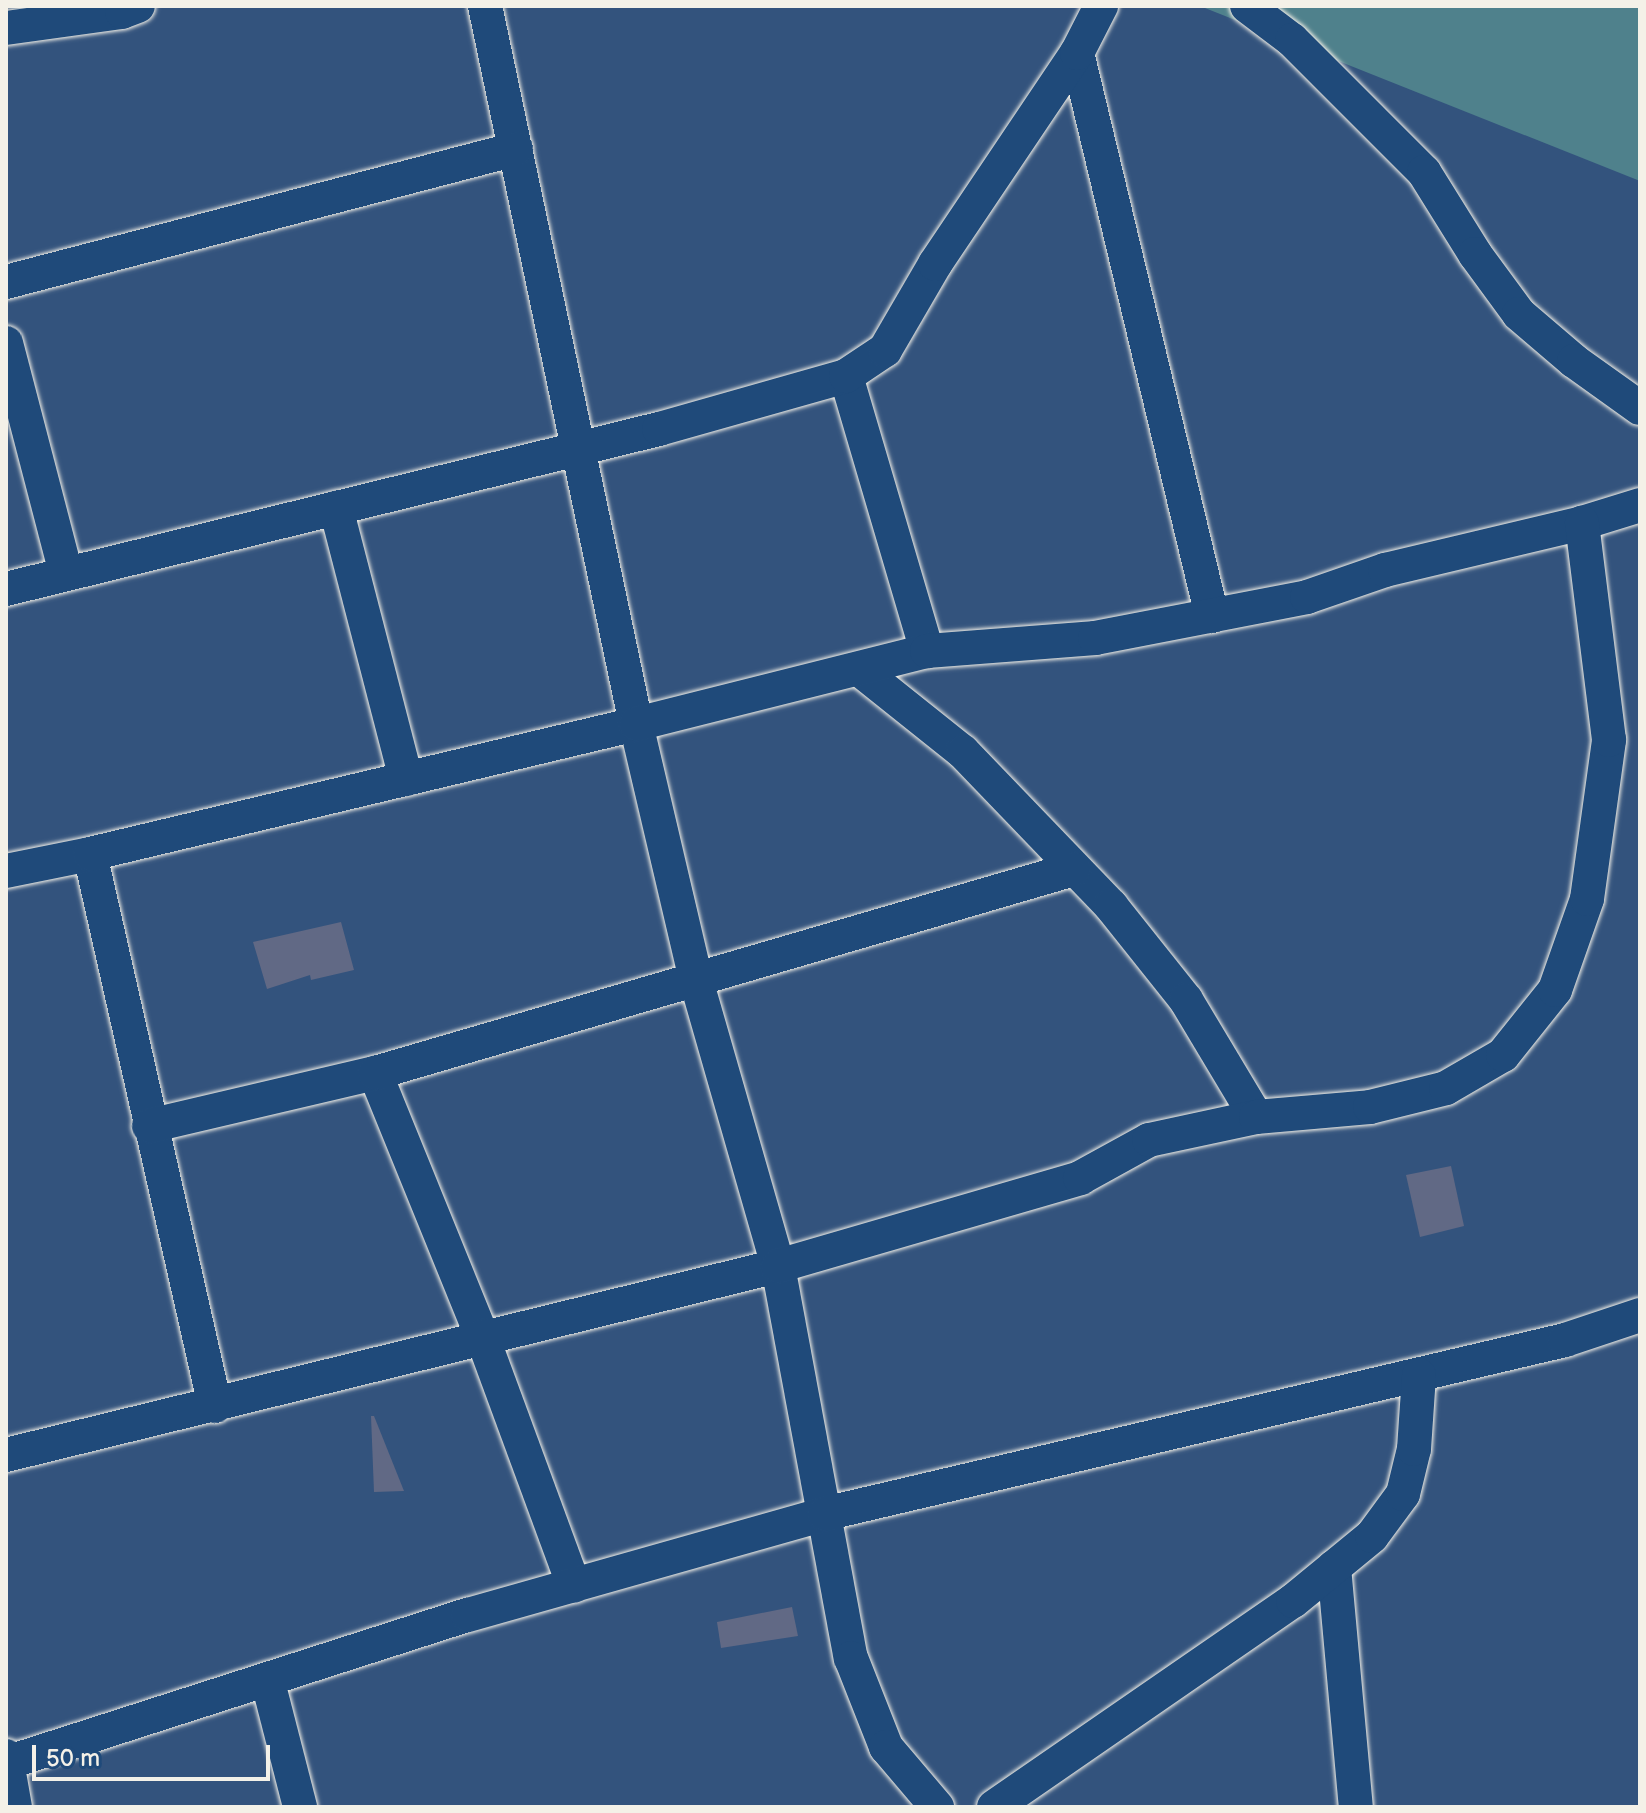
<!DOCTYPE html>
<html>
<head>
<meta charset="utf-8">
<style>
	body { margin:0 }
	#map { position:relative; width:1646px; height:1813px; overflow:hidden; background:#33537d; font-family:"Balsamiq Sans",sans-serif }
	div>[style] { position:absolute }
	.green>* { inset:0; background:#4f818c }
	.building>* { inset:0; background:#616985 }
	.roads { filter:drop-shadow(0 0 2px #f4f1e8) drop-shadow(0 0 2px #f4f1e8) }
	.minor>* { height:34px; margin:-17px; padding:0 17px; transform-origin:17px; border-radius:17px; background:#1f4a7a }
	span { translate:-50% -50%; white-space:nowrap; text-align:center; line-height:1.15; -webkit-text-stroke:6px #1f4a7a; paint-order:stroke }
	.frame { position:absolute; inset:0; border:8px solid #f4f1e8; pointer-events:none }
	.scale { position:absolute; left:32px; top:1745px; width:238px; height:36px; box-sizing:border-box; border:4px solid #f4f1e8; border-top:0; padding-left:10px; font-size:24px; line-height:28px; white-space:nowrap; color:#f4f1e8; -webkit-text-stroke:6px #1f4a7a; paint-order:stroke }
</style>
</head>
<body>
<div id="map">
	<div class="green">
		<div style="clip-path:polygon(1200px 6px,1640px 6px,1640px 181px)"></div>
	</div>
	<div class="building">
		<div style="clip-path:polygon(341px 922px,354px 970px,311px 980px,310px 975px,267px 989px,253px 942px)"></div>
		<div style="clip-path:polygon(1451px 1166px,1464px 1226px,1420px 1237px,1406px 1175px)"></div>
		<div style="clip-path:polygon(371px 1416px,374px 1416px,404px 1491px,374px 1492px)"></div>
		<div style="clip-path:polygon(792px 1607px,798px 1636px,721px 1648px,717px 1622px)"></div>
	</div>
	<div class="roads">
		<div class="minor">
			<div style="left:485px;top:6px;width:734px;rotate:78.12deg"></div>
			<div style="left:636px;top:724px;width:263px;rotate:76.8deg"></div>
			<div style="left:696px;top:980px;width:298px;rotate:74deg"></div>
			<div style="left:778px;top:1266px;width:399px;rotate:79.5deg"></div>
			<div style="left:851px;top:1658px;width:96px;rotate:68.5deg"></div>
			<div style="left:886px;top:1747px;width:79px;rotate:49.6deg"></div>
			<div style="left:1247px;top:6px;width:56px;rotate:37.1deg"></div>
			<div style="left:1292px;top:40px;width:187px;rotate:45deg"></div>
			<div style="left:1424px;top:172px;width:97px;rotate:58.1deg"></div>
			<div style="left:1475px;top:254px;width:74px;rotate:53.7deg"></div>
			<div style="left:1519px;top:314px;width:72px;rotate:40.5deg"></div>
			<div style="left:1574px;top:361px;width:81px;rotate:35.5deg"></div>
			<div style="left:6px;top:28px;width:117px;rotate:-7.9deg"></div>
			<div style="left:122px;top:12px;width:17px;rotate:-21deg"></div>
			<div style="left:1077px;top:53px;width:579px;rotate:76.52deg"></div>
			<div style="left:6px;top:282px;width:527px;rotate:-14.62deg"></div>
			<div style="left:6px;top:343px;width:238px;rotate:75.4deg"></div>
			<div style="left:846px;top:376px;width:287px;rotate:73.6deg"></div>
			<div style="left:336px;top:508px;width:280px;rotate:75.5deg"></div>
			<div style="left:6px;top:589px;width:672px;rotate:-13.77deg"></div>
			<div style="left:659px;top:429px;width:194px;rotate:-15.8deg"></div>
			<div style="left:846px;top:376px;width:47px;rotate:-33.7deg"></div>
			<div style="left:885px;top:350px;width:99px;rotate:-59.8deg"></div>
			<div style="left:935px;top:264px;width:254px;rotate:-56.1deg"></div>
			<div style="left:1077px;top:53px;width:53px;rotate:-62.9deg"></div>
			<div style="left:859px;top:669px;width:133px;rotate:38.6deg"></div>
			<div style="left:963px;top:752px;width:214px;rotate:46.1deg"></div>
			<div style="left:1111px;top:906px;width:120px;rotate:51.4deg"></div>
			<div style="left:1186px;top:1000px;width:136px;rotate:59.1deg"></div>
			<div style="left:90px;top:854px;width:566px;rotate:77.24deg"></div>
			<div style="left:6px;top:871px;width:86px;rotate:-11.4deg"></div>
			<div style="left:90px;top:854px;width:561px;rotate:-13.39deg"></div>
			<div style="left:636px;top:724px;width:300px;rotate:-14.1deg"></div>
			<div style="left:927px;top:651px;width:169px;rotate:-4.4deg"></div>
			<div style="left:1095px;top:638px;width:216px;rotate:-10.9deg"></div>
			<div style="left:1307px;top:597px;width:83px;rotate:-19.1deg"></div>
			<div style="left:1385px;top:570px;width:203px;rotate:-13.4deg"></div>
			<div style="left:1582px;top:523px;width:61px;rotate:-17.2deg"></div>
			<div style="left:375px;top:1073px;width:284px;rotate:67.9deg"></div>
			<div style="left:482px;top:1336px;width:266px;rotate:69.8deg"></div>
			<div style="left:149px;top:1126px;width:232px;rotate:-13.2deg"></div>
			<div style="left:375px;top:1073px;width:728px;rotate:-16.27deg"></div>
			<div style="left:6px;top:1455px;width:795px;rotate:-13.76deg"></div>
			<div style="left:778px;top:1266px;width:315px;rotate:-16.2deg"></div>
			<div style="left:1080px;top:1178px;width:79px;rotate:-28.8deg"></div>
			<div style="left:1149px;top:1140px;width:109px;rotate:-12.1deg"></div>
			<div style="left:1256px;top:1117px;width:114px;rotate:-5deg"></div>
			<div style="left:1370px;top:1107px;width:78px;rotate:-14deg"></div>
			<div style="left:1446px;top:1088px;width:66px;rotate:-30.1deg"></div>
			<div style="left:1503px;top:1055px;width:83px;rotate:-51.3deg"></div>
			<div style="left:1555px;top:990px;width:96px;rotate:-70.6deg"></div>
			<div style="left:1587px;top:899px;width:161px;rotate:-82.1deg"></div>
			<div style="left:1609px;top:740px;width:219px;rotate:-97.1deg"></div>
			<div style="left:1334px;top:1567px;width:241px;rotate:84.8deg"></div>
			<div style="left:268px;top:1682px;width:129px;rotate:75.6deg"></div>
			<div style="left:6px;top:1756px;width:52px;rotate:80deg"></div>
			<div style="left:6px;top:1763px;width:485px;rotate:-17.8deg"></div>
			<div style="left:468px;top:1615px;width:370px;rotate:-15.8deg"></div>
			<div style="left:824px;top:1514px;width:761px;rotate:-13.21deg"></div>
			<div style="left:1565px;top:1340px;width:79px;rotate:-18.4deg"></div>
			<div style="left:994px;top:1807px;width:363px;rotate:-34.6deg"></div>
			<div style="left:1293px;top:1601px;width:102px;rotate:-39.4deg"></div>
			<div style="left:1372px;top:1536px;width:52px;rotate:-53.6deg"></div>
			<div style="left:1403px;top:1494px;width:46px;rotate:-76.3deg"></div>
			<div style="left:1414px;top:1449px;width:74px;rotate:-86.1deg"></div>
		</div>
	</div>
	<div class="frame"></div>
	<div class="scale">50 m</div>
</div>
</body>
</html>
